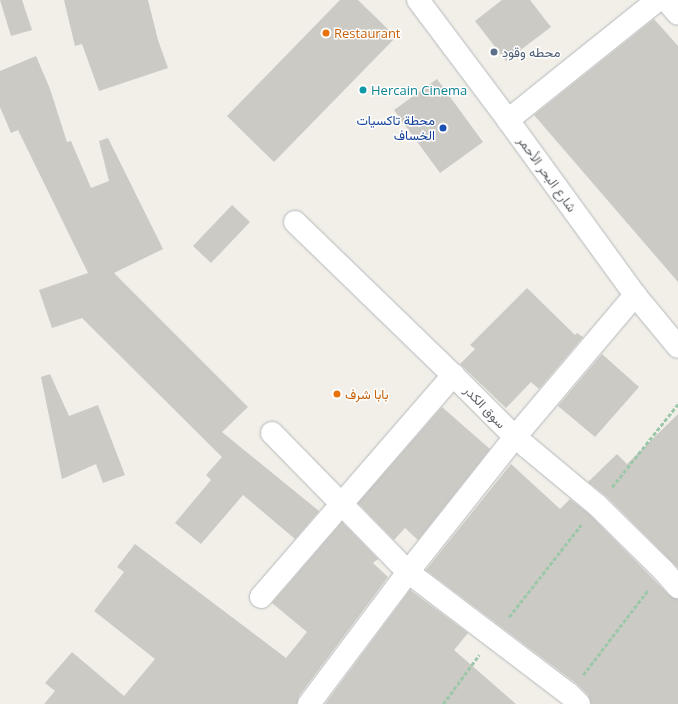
<!DOCTYPE html>
<html>
<head>
<meta charset="utf-8">
<style>
	body { margin:0 }
	#map { position:relative; width:678px; height:704px; overflow:hidden; background:#f1efe8; font-family:"Open Sans",Vazirmatn,sans-serif }
	div>[style] { position:absolute }
	.building>* { inset:0; background:#cccac5 }
	.path>* { height:2.5px; margin-top:-1.25px; transform-origin:0; background:repeating-linear-gradient(90deg,#9cc7a9 0 4px,transparent 0 6px) }
	.roads { filter:drop-shadow(0 0 1px #b5b8bc) drop-shadow(0 0 1px #b5b8bc) }
	.minor>* { height:22px; margin:-11px; padding:0 11px; transform-origin:11px; border-radius:11px; background:#fff }
	.dots>* { width:11px; height:11px; translate:-50% -50%; box-sizing:border-box; border:2px solid #fff; border-radius:50% }
	span { translate:-50% -50%; white-space:nowrap; text-align:center; line-height:1.15; -webkit-text-stroke:3px #fff; paint-order:stroke }
	.food-label { font-size:13px; color:#c56008 }
	.left { translate:0 -50%; text-align:left }
	.service-label { font-size:13px; color:#4e5e75 }
	.culture-label { font-size:13px; color:#0d838f }
	.transit-label { font-size:13px; color:#164399 }
	.right { translate:-100% -50%; text-align:right }
	.street-label { font-size:13px; color:#5f6368 }
</style>
</head>
<body>
<div id="map">
	<div class="building">
		<div style="clip-path:polygon(0 0,22px 0,32px 30px,11px 36px)"></div>
		<div style="clip-path:polygon(64px 0,148px 0,158px 40px,168px 68px,99px 91px,82px 44px,75px 46px)"></div>
		<div style="clip-path:polygon(340px 0,358px 0,396px 37px,274px 162px,227px 116px)"></div>
		<div style="clip-path:polygon(502px 0,530px 0,551px 27px,506px 61px,475px 21px)"></div>
		<div style="clip-path:polygon(654px 19px,678px 46px,678px 282px,534px 115px)"></div>
		<div style="clip-path:polygon(36px 56px,50px 89px,67px 142px,71px 141px,91px 188px,109px 181px,99px 141px,108px 138px,163px 249px,114px 273px,248px 407px,222px 432px,319px 511px,295px 539px,243px 495px,201px 544px,175px 523px,211px 480px,206px 475px,222px 457px,82px 318px,52px 328px,39px 290px,88px 273px,18px 130px,11px 133px,0 107px,0 71px)"></div>
		<div style="clip-path:polygon(437px 79px,483px 142px,440px 173px,394px 110px)"></div>
		<div style="clip-path:polygon(232px 205px,250px 222px,211px 263px,193px 246px)"></div>
		<div style="clip-path:polygon(527px 288px,575px 335px,577px 333px,583px 337px,539px 389px,531px 382px,506px 408px,460px 364px,475px 349px,470px 345px)"></div>
		<div style="clip-path:polygon(602px 354px,639px 387px,595px 437px,558px 406px)"></div>
		<div style="clip-path:polygon(50px 374px,69px 416px,98px 405px,125px 475px,103px 483px,96px 464px,62px 479px,41px 377px)"></div>
		<div style="clip-path:polygon(442px 407px,490px 449px,418px 540px,405px 528px,394px 540px,358px 503px)"></div>
		<div style="clip-path:polygon(678px 414px,678px 568px,606px 496px,588px 482px,617px 454px,627px 464px)"></div>
		<div style="clip-path:polygon(511px 464px,560px 509px,570px 499px,589px 514px,669px 595px,678px 599px,678px 704px,591px 704px,588px 695px,577px 684px,426px 570px)"></div>
		<div style="clip-path:polygon(342px 522px,378px 559px,373px 563px,388px 577px,299px 696px,297px 704px,44px 704px,55px 691px,45px 683px,72px 652px,124px 696px,155px 659px,94px 611px,124px 572px,117px 567px,135px 544px,286px 658px,307px 632px,272px 603px)"></div>
		<div style="clip-path:polygon(410px 590px,468px 633px,454px 650px,516px 704px,325px 704px)"></div>
	</div>
	<div class="path">
		<div style="left:612px;top:487px;width:106px;rotate:-51.5deg"></div>
		<div style="left:509px;top:617px;width:117px;rotate:-52deg"></div>
		<div style="left:583px;top:675px;width:107px;rotate:-52.6deg"></div>
		<div style="left:443px;top:704px;width:61px;rotate:-53.7deg"></div>
	</div>
	<div class="roads">
		<div class="minor">
			<div style="left:418px;top:0;width:150px;rotate:53.1deg"></div>
			<div style="left:508px;top:120px;width:216px;rotate:54deg"></div>
			<div style="left:635px;top:295px;width:67px;rotate:50.4deg"></div>
			<div style="left:666px;top:0;width:18px;rotate:49deg"></div>
			<div style="left:508px;top:120px;width:192px;rotate:-38.7deg"></div>
			<div style="left:295px;top:222px;width:220px;rotate:44.1deg"></div>
			<div style="left:453px;top:375px;width:88px;rotate:45deg"></div>
			<div style="left:515px;top:437px;width:107px;rotate:39.7deg"></div>
			<div style="left:597px;top:505px;width:93px;rotate:44.6deg"></div>
			<div style="left:663px;top:570px;width:23px;rotate:49deg"></div>
			<div style="left:272px;top:433px;width:194px;rotate:45.6deg"></div>
			<div style="left:408px;top:572px;width:202px;rotate:37.2deg"></div>
			<div style="left:569px;top:694px;width:14px;rotate:45deg"></div>
			<div style="left:261px;top:597px;width:294px;rotate:-49.1deg"></div>
			<div style="left:309px;top:704px;width:165px;rotate:-53.1deg"></div>
			<div style="left:408px;top:572px;width:172px;rotate:-51.6deg"></div>
			<div style="left:515px;top:437px;width:186px;rotate:-49.8deg"></div>
		</div>
	</div>
	<div class="dots">
		<div style="left:326px;top:33px;background:#e8710a"></div>
		<div style="left:494px;top:52px;background:#5c6f8a"></div>
		<div style="left:363px;top:90px;background:#0f9aa8"></div>
		<div style="left:443px;top:128px;background:#1a4fb4"></div>
		<div style="left:337px;top:394px;background:#e8710a"></div>
	</div>
	<div class="food-label">
		<span class="left" style="left:334px;top:33px">Restaurant</span>
		<span class="left" style="left:345px;top:394px">بابا شرف</span>
	</div>
	<div class="service-label">
		<span class="left" style="left:502px;top:52px">محطه وقود</span>
	</div>
	<div class="culture-label">
		<span class="left" style="left:371px;top:90px">Hercain Cinema</span>
	</div>
	<div class="transit-label">
		<span class="right" style="left:435px;top:128px">محطة تاكسيات<br>الخساف</span>
	</div>
	<div class="street-label">
		<span style="left:547px;top:174px;rotate:54deg">شارع البحر الأحمر</span>
		<span style="left:485px;top:407px;rotate:46deg">سوق الكدر</span>
	</div>
</div>
</body>
</html>
